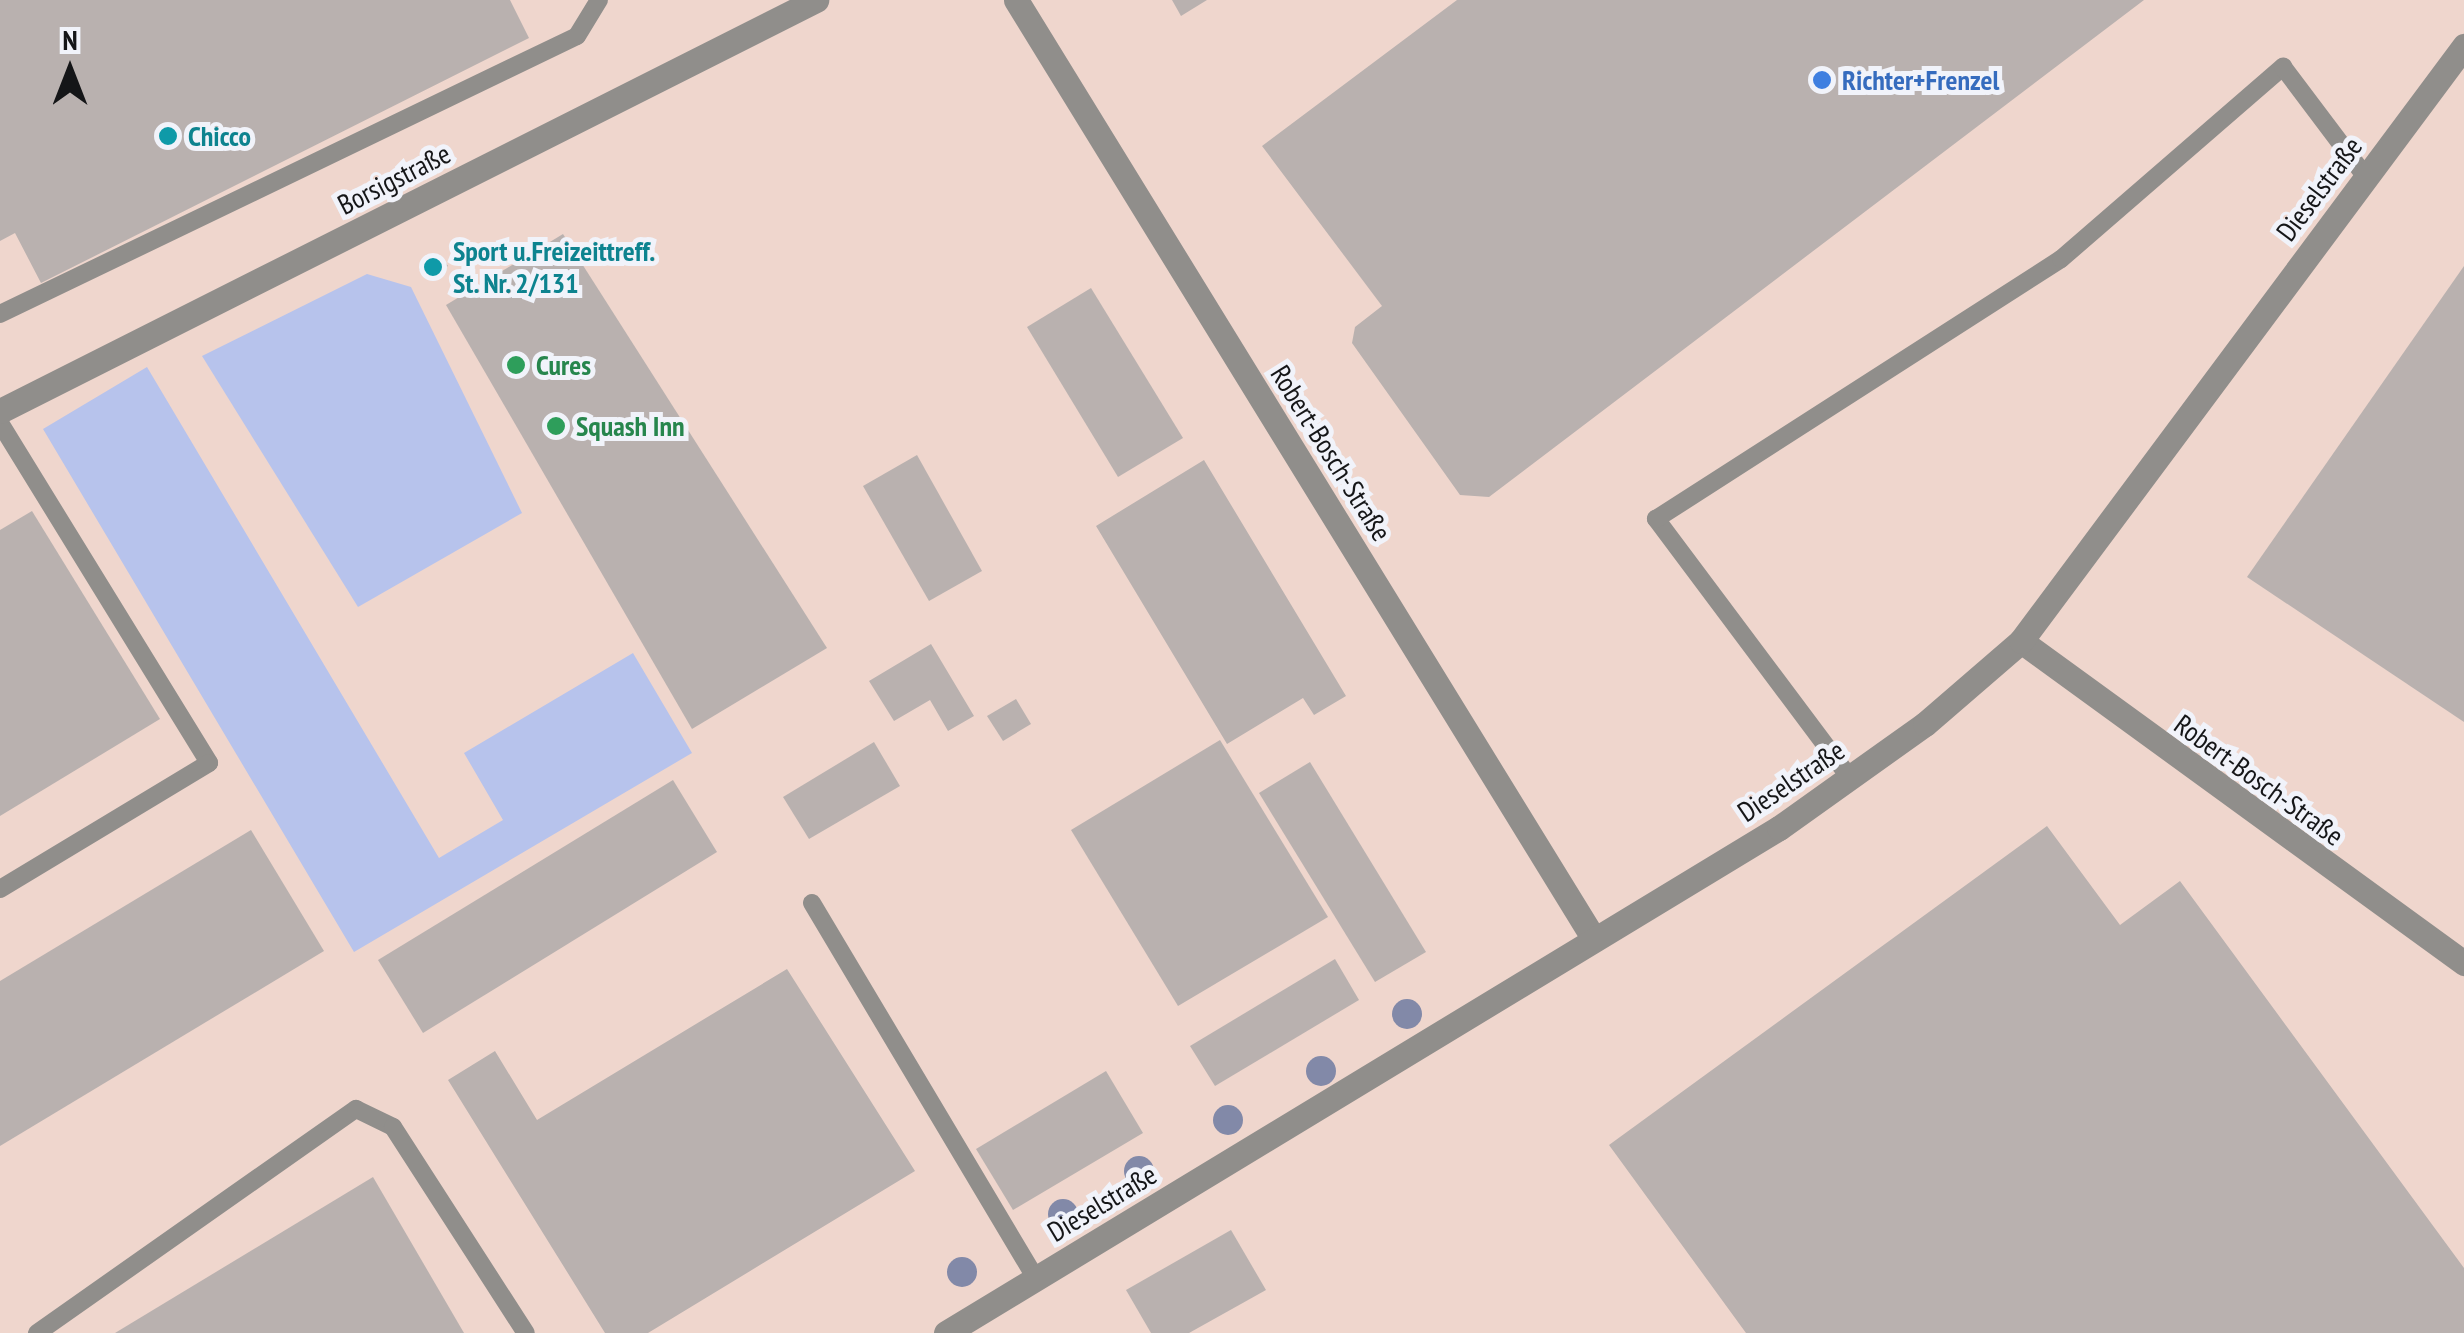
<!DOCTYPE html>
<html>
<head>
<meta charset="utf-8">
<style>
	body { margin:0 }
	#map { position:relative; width:2464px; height:1333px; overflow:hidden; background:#e4e6ec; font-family:"PT Sans Narrow",sans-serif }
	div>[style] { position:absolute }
	.commercial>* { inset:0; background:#efd6cd }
	.green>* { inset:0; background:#b7c3ec }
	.building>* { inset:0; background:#b9b1af }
	.lane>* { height:18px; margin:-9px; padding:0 9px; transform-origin:9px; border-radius:9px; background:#908e8b }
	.street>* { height:25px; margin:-12.5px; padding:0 12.5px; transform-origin:12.5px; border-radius:12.5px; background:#908e8b }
	.trees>* { width:30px; height:30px; margin:-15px; border-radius:50%; background:#8289a8 }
	.dots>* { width:28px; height:28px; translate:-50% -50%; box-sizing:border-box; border:5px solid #f1f3fa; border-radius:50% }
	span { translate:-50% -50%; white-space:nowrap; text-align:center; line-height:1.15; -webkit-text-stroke:10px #f1f3fa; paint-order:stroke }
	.shop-label { font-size:28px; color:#366cbe; font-weight:700 }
	.left { translate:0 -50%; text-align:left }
	.culture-label { font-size:28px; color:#0d838f; font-weight:700 }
	.street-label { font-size:28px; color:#151618 }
	.leisure-label { font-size:28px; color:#27864d; font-weight:700 }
	.north { position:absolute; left:20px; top:20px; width:100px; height:100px; -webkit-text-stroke:8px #f1f3fa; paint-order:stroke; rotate:0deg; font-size:28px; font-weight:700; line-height:40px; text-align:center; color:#151618 }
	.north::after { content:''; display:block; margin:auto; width:35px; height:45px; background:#151618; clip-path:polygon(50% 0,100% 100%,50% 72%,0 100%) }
</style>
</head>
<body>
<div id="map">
	<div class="commercial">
		<div style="clip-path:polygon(0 0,2464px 0,2464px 1333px,0 1333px)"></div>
	</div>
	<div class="green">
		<div style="clip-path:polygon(367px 274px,411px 287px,522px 513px,358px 607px,202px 356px)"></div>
		<div style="clip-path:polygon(147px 367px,439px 858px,503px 820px,464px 753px,633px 653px,692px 753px,354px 952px,43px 429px)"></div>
	</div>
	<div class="building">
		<div style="clip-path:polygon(0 0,510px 0,529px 38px,41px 283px,15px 233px,0 241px)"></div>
		<div style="clip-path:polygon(1172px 0,1207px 0,1181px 16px)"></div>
		<div style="clip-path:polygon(1457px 0,2144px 0,1489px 497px,1460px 495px,1352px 343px,1355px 327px,1382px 306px,1262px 146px)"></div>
		<div style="clip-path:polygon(563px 234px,827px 648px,692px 729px,446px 305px)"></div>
		<div style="clip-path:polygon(441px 256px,448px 266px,426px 279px,419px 269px)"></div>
		<div style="clip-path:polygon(2464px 266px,2464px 722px,2247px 577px)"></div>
		<div style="clip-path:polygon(1091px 288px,1183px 438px,1118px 477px,1027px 327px)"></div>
		<div style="clip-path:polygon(917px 455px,982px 571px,929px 601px,863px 486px)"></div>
		<div style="clip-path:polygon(1204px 460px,1346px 696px,1314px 715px,1303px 698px,1227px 744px,1096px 526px)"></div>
		<div style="clip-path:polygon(32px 511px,160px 719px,0 816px,0 530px)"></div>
		<div style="clip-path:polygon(931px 644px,974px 716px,948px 731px,930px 700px,894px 721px,869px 681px)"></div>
		<div style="clip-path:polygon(1016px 699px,1031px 724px,1003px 741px,987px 716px)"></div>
		<div style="clip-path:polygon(1220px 740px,1328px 917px,1178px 1006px,1071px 830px)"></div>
		<div style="clip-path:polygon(874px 742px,900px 786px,809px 839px,783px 797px)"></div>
		<div style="clip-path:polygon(1310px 762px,1426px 952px,1375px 982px,1259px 793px)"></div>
		<div style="clip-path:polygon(673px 780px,717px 852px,423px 1033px,378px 960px)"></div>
		<div style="clip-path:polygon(2047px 826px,2120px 925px,2180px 881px,2464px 1268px,2464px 1333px,1746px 1333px,1609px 1145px)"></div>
		<div style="clip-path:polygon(251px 830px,324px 951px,0 1146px,0 981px)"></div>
		<div style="clip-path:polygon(1335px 959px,1359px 1000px,1215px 1086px,1190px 1046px)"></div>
		<div style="clip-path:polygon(787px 969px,915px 1171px,648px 1333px,605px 1333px,448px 1080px,495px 1051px,537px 1120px)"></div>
		<div style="clip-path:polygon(1106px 1071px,1143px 1133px,1013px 1210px,976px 1149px)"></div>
		<div style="clip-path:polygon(373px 1177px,464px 1333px,115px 1333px)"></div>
		<div style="clip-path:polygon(1231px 1230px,1266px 1290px,1189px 1333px,1151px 1333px,1126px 1290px)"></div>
	</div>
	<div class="lane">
		<div style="left:0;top:314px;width:640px;rotate:-25.72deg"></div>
		<div style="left:577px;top:36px;width:42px;rotate:-58.6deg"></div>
		<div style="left:0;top:423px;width:399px;rotate:58.4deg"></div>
		<div style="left:209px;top:763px;width:244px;rotate:148.9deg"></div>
		<div style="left:1850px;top:778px;width:324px;rotate:-126.8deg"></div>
		<div style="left:1656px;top:519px;width:481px;rotate:-32.7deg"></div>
		<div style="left:2061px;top:259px;width:294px;rotate:-40.9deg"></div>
		<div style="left:2283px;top:67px;width:138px;rotate:53deg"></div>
		<div style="left:812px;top:903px;width:438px;rotate:59.2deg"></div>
		<div style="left:37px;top:1333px;width:390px;rotate:-35.1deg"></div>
		<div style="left:356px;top:1109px;width:41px;rotate:25.9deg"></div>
		<div style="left:393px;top:1127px;width:245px;rotate:57.2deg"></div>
	</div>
	<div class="street">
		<div style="left:1016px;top:0;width:1103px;rotate:58.39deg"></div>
		<div style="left:0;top:411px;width:914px;rotate:-26.73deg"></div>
		<div style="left:2021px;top:641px;width:548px;rotate:36.01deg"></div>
		<div style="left:946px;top:1333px;width:974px;rotate:-31.23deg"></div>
		<div style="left:1779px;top:828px;width:179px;rotate:-35.5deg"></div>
		<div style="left:1925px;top:724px;width:127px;rotate:-40.8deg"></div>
		<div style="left:2021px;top:641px;width:742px;rotate:-53.33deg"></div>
	</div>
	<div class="trees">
		<div style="left:1407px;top:1014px"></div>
		<div style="left:1321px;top:1071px"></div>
		<div style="left:1228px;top:1120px"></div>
		<div style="left:1139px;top:1171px"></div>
		<div style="left:1063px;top:1214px"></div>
		<div style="left:962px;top:1272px"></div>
	</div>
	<div class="dots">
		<div style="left:1822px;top:80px;background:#3f7fe0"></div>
		<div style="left:168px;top:136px;background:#0f9aa8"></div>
		<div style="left:433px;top:267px;background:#0f9aa8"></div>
		<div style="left:516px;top:365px;background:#2e9e5b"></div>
		<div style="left:556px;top:426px;background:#2e9e5b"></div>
	</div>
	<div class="shop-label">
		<span class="left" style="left:1842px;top:80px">Richter+Frenzel</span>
	</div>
	<div class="culture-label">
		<span class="left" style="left:188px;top:136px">Chicco</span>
		<span class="left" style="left:453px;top:267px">Sport u.Freizeittreff.<br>St. Nr. 2/131</span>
	</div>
	<div class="street-label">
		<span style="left:394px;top:179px;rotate:-27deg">Borsigstraße</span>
		<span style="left:2319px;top:189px;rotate:-53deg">Dieselstraße</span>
		<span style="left:1331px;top:453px;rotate:58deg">Robert-Bosch-Straße</span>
		<span style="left:2259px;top:780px;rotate:36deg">Robert-Bosch-Straße</span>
		<span style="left:1791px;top:781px;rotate:-34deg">Dieselstraße</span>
		<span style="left:1102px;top:1203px;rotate:-31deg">Dieselstraße</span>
	</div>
	<div class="leisure-label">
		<span class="left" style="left:536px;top:365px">Cures</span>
		<span class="left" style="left:576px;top:426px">Squash Inn</span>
	</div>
	<div class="north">N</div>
</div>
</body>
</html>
